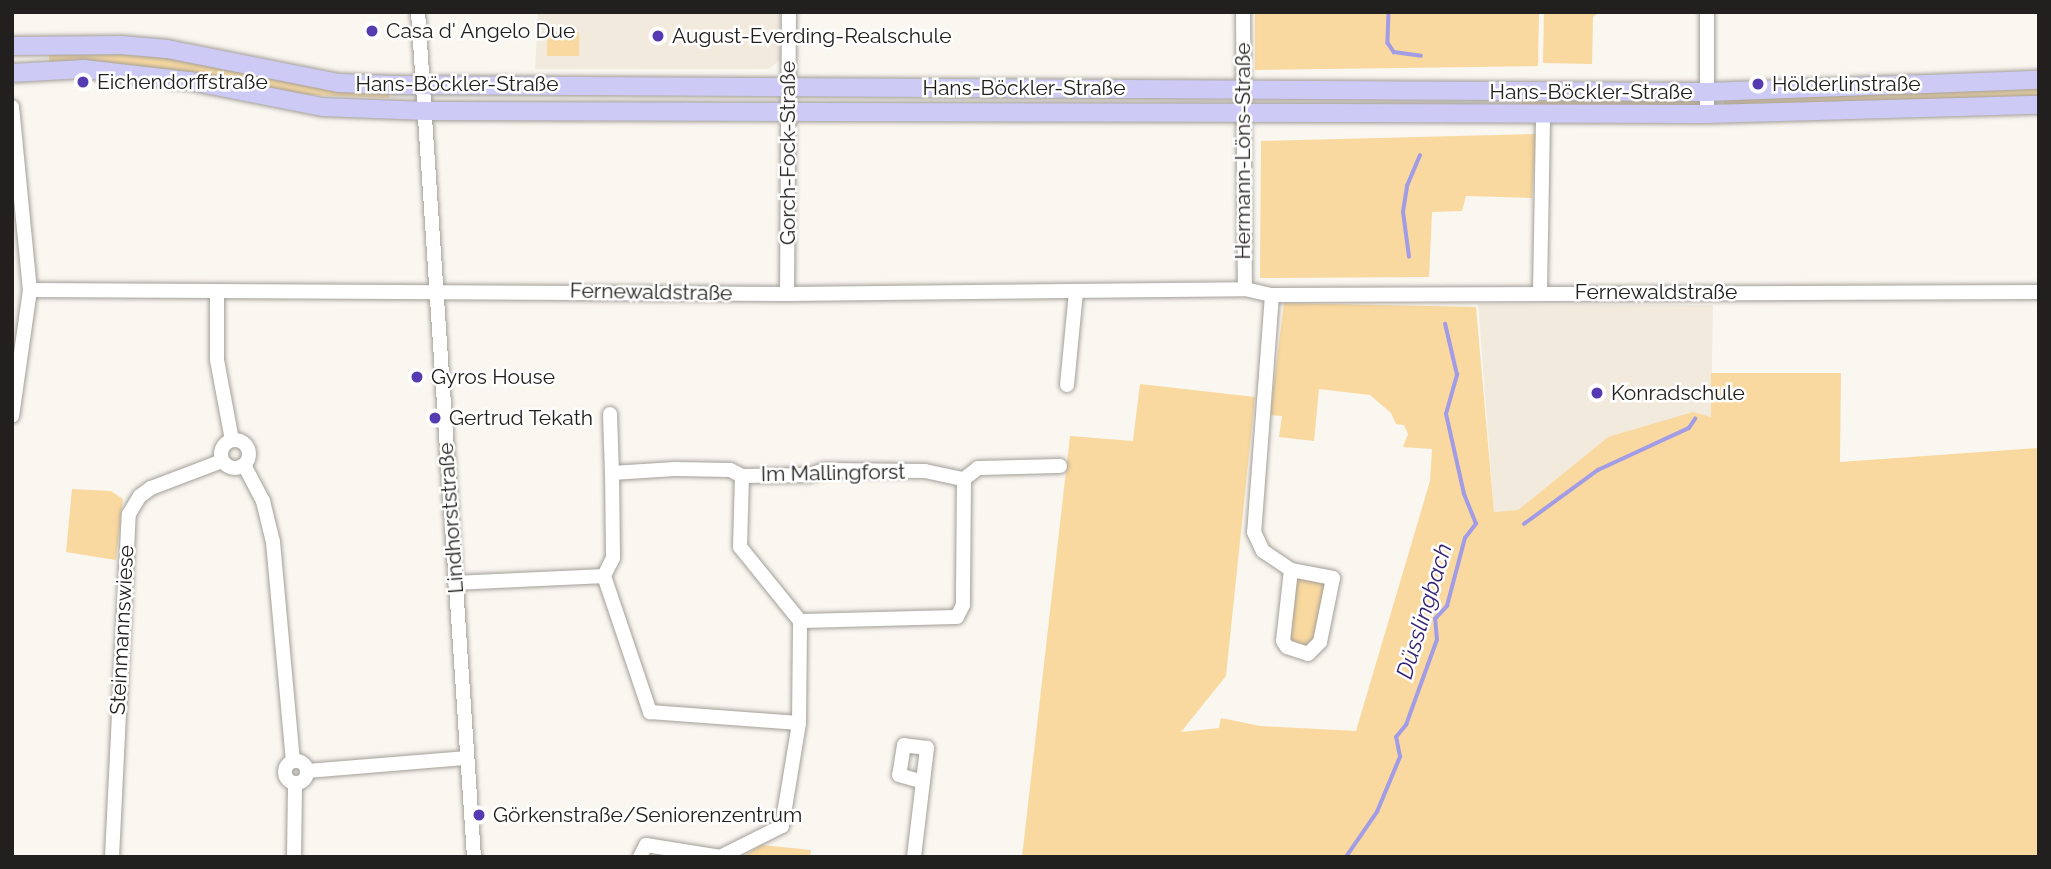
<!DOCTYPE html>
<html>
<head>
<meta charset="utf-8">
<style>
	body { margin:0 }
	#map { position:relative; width:2051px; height:869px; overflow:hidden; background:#faf6f0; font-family:Raleway,sans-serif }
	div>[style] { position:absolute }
	.built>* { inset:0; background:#f2ebdd }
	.green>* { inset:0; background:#f9d99f }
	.stream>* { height:3.5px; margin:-1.75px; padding:0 1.75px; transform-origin:1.75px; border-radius:1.75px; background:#a29ce6 }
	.roads { filter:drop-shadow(0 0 2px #a39f99) drop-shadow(0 0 2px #a39f99) }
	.minor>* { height:14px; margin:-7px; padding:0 7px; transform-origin:7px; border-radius:7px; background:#fff }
	.minor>.ring { margin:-7px; padding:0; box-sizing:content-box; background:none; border:14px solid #fff; border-radius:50% }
	.major>* { height:18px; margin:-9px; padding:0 9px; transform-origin:9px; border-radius:9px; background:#cdcaf5 }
	.dots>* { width:19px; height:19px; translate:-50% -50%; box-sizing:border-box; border:4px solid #fff; border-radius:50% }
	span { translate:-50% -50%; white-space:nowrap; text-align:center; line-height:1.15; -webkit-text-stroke:5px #fff; paint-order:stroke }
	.poi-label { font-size:21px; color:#21201e }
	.left { translate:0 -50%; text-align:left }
	.street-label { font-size:21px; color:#21201e }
	.water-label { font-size:23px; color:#342075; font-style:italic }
	.frame { position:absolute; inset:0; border:14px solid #21201e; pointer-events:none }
</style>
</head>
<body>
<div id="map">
	<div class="built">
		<div style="clip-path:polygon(505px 12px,780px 12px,780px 60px,768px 69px,535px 69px,538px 13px)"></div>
		<div style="clip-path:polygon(1478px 304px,1713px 305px,1711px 418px,1608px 437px,1518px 510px,1494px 512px)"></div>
	</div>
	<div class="green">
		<div style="clip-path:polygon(1255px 12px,1539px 12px,1538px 66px,1255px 70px)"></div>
		<div style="clip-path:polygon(1544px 12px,1599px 12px,1593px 17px,1592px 64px,1543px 63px)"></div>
		<div style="clip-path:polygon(579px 32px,579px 56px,547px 56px,547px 33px)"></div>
		<div style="clip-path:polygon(49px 55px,163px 55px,389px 89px,389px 98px,288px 94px,163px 69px,49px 64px)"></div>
		<div style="clip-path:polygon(2039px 86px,2039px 102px,1724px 110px,1724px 95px)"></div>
		<div style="clip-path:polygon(1522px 95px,1699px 97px,1701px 105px,1521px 110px)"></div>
		<div style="clip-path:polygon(1536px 134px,1532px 198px,1466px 196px,1462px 211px,1432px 212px,1429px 277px,1260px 278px,1261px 141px)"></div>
		<div style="clip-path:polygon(1284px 303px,1476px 307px,1494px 512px,1518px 510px,1608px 437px,1693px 412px,1711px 417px,1711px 373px,1841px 373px,1840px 462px,2039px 448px,2039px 857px,1022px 857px,1070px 436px,1133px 441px,1140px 384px,1255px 397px,1226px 676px,1181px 732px,1219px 728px,1221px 718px,1260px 726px,1356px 731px,1430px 481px,1432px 449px,1403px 447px,1408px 434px,1404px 425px,1396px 424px,1391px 413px,1370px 395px,1319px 389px,1314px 441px,1279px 437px,1282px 416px,1270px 415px)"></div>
		<div style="clip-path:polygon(72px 489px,111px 491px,123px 499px,116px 560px,66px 552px)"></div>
		<div style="clip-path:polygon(1296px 576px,1322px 579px,1325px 584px,1316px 639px,1307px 647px,1291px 644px,1287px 634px)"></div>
		<div style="clip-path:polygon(762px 845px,811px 850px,810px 857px,742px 857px)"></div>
	</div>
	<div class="stream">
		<div style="left:1389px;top:12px;width:31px;rotate:92deg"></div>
		<div style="left:1388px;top:43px;width:11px;rotate:56deg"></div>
		<div style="left:1394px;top:52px;width:27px;rotate:8deg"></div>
		<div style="left:1409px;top:257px;width:45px;rotate:-97.6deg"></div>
		<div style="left:1403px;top:212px;width:26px;rotate:-81deg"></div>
		<div style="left:1407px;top:186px;width:33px;rotate:-67deg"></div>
		<div style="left:1524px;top:524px;width:92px;rotate:-36.1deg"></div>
		<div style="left:1598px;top:470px;width:100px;rotate:-24.8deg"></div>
		<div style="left:1689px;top:428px;width:11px;rotate:-56deg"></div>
		<div style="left:1346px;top:857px;width:55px;rotate:-55.4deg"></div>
		<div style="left:1377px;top:812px;width:60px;rotate:-67.3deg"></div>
		<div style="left:1400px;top:757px;width:20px;rotate:-101deg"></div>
		<div style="left:1396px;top:737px;width:16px;rotate:-50deg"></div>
		<div style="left:1406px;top:725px;width:90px;rotate:-70deg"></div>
		<div style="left:1437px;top:640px;width:21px;rotate:-95deg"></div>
		<div style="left:1435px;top:619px;width:18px;rotate:-47deg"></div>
		<div style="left:1447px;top:606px;width:70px;rotate:-75.2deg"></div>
		<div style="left:1465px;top:538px;width:18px;rotate:-52deg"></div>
		<div style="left:1476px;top:524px;width:32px;rotate:-112deg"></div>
		<div style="left:1464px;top:494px;width:82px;rotate:-102.7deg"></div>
		<div style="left:1446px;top:414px;width:41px;rotate:-74.2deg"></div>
		<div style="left:1457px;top:375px;width:52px;rotate:-103.2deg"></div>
	</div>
	<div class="roads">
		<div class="minor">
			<div style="left:418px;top:12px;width:847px;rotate:86.21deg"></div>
			<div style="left:1243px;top:12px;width:277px;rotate:89.6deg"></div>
			<div style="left:1707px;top:12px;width:102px;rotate:90deg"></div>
			<div style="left:12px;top:107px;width:184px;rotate:84.4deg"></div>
			<div style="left:30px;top:290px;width:127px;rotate:98.1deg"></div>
			<div style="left:30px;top:290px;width:757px;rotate:0.3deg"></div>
			<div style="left:787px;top:294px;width:458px;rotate:-0.6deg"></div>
			<div style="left:1245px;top:289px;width:28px;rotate:13deg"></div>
			<div style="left:1272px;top:295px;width:767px;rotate:-0.22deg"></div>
			<div style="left:217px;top:291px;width:69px;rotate:90deg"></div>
			<div style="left:217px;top:360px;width:81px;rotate:79.4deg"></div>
			<div style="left:1540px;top:292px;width:178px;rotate:-89deg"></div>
			<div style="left:787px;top:294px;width:282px;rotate:-89.6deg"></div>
			<div style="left:1272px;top:295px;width:238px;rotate:94.3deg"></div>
			<div style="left:1254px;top:532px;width:21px;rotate:65deg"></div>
			<div style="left:1263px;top:551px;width:34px;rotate:34deg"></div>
			<div style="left:1291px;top:570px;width:71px;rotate:96.4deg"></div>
			<div style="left:1283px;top:641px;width:7px;rotate:56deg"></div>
			<div style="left:1287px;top:647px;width:22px;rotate:18deg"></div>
			<div style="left:1308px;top:654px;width:17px;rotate:-45deg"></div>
			<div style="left:1320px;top:642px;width:65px;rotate:-78.5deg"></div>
			<div style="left:1333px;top:578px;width:43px;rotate:-169.2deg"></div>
			<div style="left:1067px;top:385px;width:93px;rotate:-84.5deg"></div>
			<div style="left:610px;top:414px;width:59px;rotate:88.1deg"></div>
			<div class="ring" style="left:221px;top:440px;width:14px;height:14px"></div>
			<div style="left:244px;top:465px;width:41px;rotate:62.2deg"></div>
			<div style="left:263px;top:501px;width:42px;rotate:76.3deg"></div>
			<div style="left:273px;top:542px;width:220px;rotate:84.8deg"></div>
			<div style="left:742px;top:476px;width:67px;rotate:-0.9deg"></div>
			<div style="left:809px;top:475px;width:16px;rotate:-18deg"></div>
			<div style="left:824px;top:470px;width:101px;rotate:0.6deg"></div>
			<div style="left:925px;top:471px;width:40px;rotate:12deg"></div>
			<div style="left:964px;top:479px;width:126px;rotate:90.5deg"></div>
			<div style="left:963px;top:605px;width:13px;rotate:117deg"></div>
			<div style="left:957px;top:617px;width:157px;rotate:178.5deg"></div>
			<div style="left:964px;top:479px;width:18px;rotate:-38deg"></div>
			<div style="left:978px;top:468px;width:82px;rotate:-1.4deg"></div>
			<div style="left:455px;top:583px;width:149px;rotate:-2.7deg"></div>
			<div style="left:604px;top:576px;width:144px;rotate:71.3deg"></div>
			<div style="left:650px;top:712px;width:149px;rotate:4.2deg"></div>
			<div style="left:799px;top:723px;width:102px;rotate:-89.4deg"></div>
			<div style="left:800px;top:621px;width:95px;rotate:-129deg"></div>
			<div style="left:740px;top:547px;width:71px;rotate:-88.4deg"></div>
			<div style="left:742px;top:476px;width:13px;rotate:-153deg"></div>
			<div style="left:730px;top:470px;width:55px;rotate:-179deg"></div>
			<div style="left:675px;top:469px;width:63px;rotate:176.4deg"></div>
			<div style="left:612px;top:473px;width:85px;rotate:89.3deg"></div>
			<div style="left:613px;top:558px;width:20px;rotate:117deg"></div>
			<div class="ring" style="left:285px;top:761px;width:8px;height:8px"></div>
			<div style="left:308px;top:771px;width:159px;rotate:-4.7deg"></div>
			<div style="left:722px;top:856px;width:67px;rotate:-26.6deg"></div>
			<div style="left:782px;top:826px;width:104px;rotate:-80.6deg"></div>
			<div style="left:112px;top:857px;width:343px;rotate:-87.2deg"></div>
			<div style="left:129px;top:514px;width:21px;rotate:-59deg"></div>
			<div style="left:140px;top:496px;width:14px;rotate:-36deg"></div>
			<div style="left:151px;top:488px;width:76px;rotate:-20.8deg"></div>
			<div style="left:294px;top:857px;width:73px;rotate:-89.2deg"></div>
			<div style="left:640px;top:857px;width:13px;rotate:-63deg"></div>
			<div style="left:646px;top:845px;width:77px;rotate:9deg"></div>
			<div style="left:914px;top:857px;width:110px;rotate:-83.2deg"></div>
			<div style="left:927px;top:748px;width:23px;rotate:-173deg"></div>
			<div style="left:904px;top:745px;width:30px;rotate:99deg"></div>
			<div style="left:899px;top:775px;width:25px;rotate:16deg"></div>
		</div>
		<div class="major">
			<div style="left:12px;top:46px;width:109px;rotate:-0.5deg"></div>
			<div style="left:121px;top:45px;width:46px;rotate:5deg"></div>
			<div style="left:167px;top:49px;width:175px;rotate:11.2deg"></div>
			<div style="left:339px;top:83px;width:55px;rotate:2.1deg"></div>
			<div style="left:394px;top:85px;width:1313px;rotate:0.31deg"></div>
			<div style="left:1707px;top:92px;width:332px;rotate:-2.1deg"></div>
			<div style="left:12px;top:73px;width:72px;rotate:-3.2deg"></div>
			<div style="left:84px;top:69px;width:107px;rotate:6.5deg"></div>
			<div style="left:190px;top:81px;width:135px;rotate:11.1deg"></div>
			<div style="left:322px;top:107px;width:104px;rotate:2.2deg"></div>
			<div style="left:426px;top:111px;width:1281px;rotate:0.13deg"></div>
			<div style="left:1707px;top:114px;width:332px;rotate:-1.6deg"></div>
		</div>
	</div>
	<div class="dots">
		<div style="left:372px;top:31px;background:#553ab2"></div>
		<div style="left:658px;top:36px;background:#553ab2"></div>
		<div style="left:83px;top:82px;background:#553ab2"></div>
		<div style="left:1758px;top:84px;background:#553ab2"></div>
		<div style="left:417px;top:377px;background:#553ab2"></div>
		<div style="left:1597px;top:393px;background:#553ab2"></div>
		<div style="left:435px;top:418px;background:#553ab2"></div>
		<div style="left:479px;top:815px;background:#553ab2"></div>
	</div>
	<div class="poi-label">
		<span class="left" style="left:386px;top:31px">Casa d' Angelo Due</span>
		<span class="left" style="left:672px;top:36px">August-Everding-Realschule</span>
		<span class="left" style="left:97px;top:82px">Eichendorffstraße</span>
		<span class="left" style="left:1772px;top:84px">Hölderlinstraße</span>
		<span class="left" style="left:431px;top:377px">Gyros House</span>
		<span class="left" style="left:1611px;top:393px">Konradschule</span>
		<span class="left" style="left:449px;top:418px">Gertrud Tekath</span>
		<span class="left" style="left:493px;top:815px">Görkenstraße/Seniorenzentrum</span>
	</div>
	<div class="street-label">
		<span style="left:457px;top:84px">Hans-Böckler-Straße</span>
		<span style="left:1024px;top:88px">Hans-Böckler-Straße</span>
		<span style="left:1591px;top:92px">Hans-Böckler-Straße</span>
		<span style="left:1243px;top:151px;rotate:-90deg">Hermann-Löns-Straße</span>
		<span style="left:788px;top:153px;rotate:-90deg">Gorch-Fock-Straße</span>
		<span style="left:651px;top:292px;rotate:1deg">Fernewaldstraße</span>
		<span style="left:1656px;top:292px">Fernewaldstraße</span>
		<span style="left:833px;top:473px;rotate:-1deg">Im Mallingforst</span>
		<span style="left:451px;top:518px;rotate:-94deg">Lindhorststraße</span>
		<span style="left:122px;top:630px;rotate:-87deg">Steinmannswiese</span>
	</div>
	<div class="water-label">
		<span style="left:1424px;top:611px;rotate:-73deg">Düsslingbach</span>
	</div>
	<div class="frame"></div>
</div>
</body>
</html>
